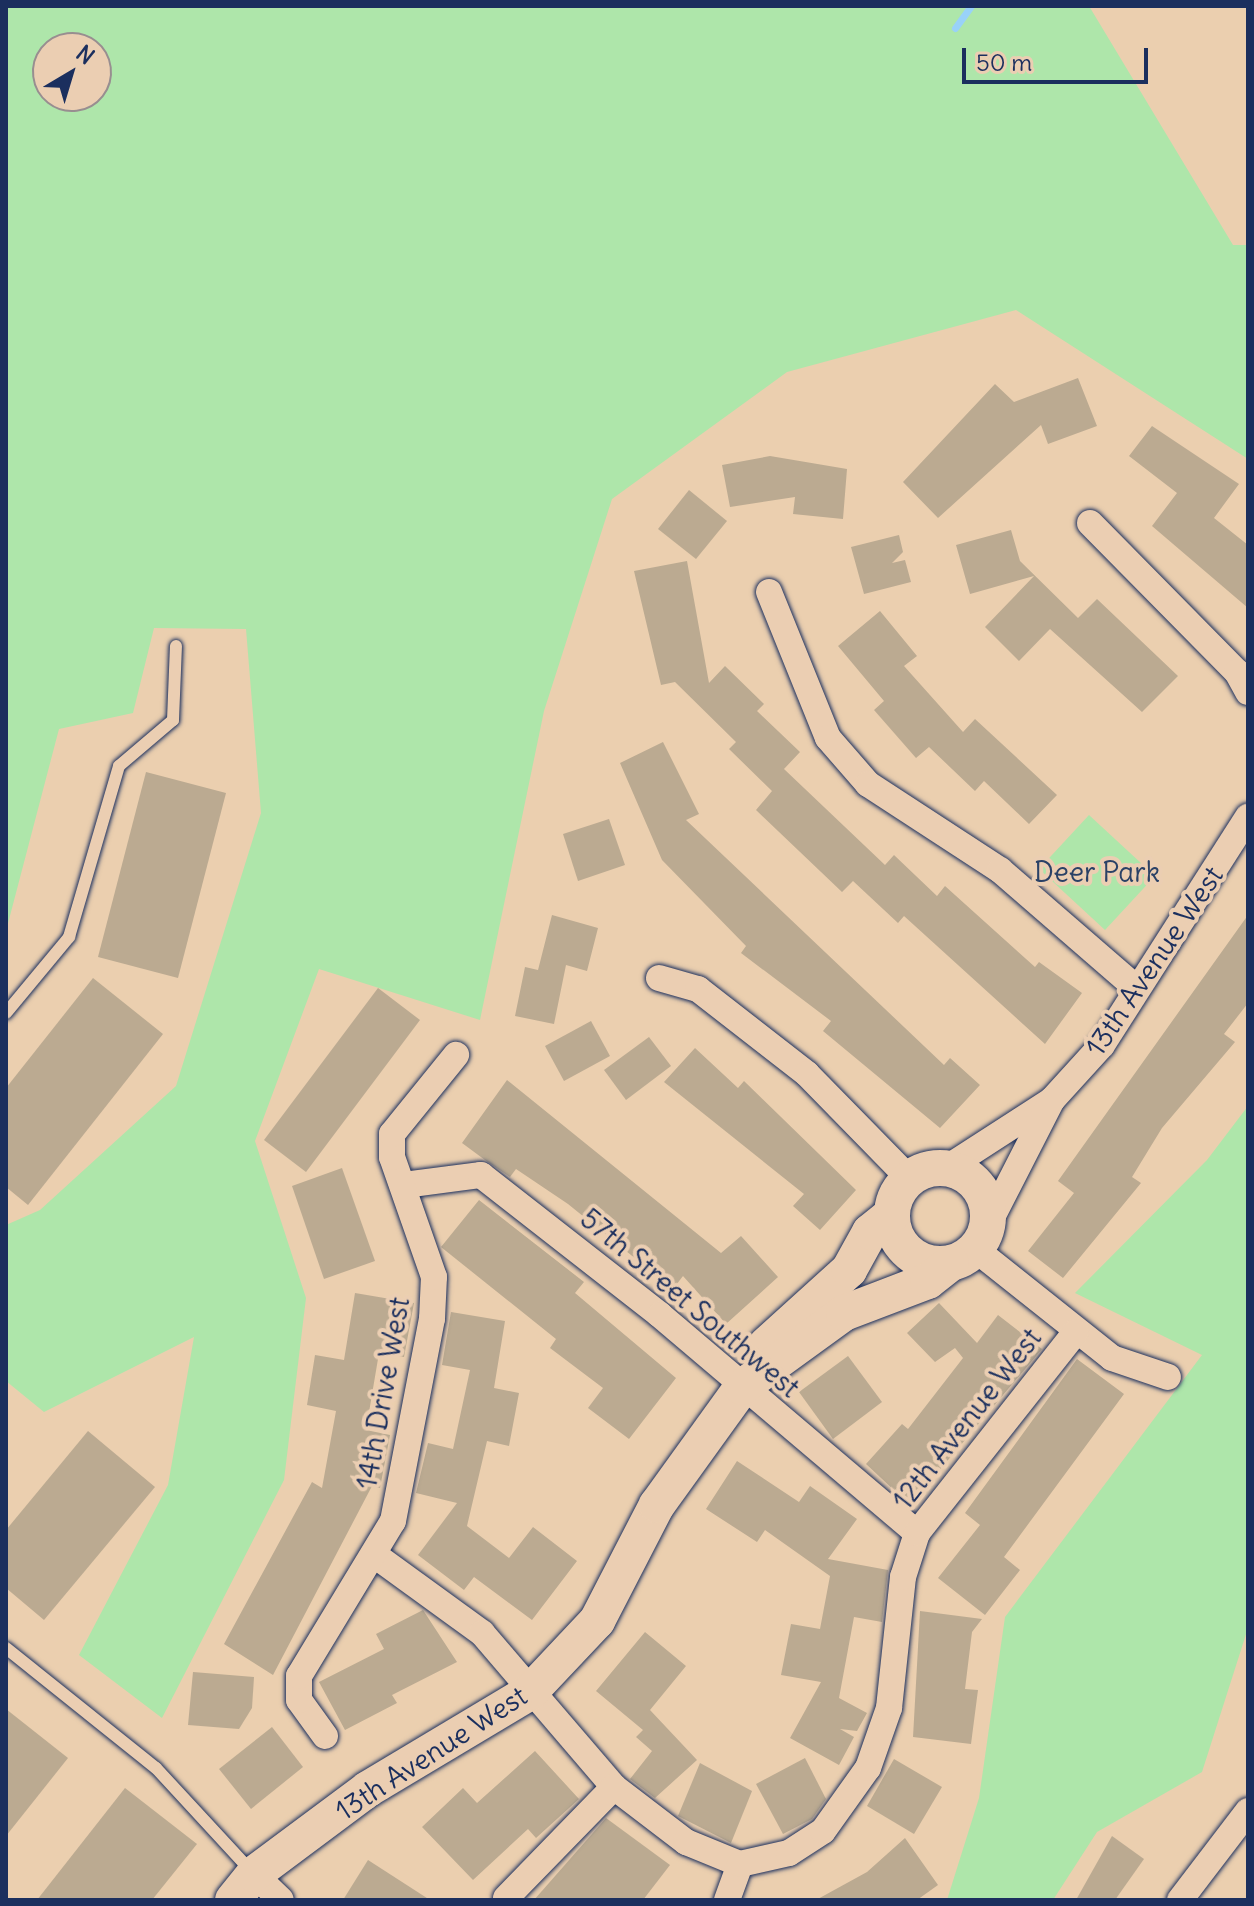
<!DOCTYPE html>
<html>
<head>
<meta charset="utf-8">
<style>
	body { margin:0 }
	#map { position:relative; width:1254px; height:1906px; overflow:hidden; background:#ebcfaf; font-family:Delius,sans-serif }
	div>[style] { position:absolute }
	.green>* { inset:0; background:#aee6aa }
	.stream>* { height:7px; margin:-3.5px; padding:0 3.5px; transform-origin:3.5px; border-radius:3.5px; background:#99d2f8 }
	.building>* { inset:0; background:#bbaa91 }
	.roads { filter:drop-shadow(0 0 2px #1b2f5e) drop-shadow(0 0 2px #1b2f5e) }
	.lane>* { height:12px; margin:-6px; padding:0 6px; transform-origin:6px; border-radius:6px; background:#ebceb2 }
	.street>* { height:26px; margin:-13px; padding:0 13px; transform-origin:13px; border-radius:13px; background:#ebceb2 }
	.secondary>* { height:36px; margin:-18px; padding:0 18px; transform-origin:18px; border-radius:18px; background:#ebceb2 }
	.secondary>.ring { margin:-18px; padding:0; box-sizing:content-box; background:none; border:36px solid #ebceb2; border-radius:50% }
	span { translate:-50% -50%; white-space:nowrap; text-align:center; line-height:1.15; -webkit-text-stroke:8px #ebceb2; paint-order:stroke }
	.park-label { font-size:28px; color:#2a4166 }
	.street-label { font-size:28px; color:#1b2f5e }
	.frame { position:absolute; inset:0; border:8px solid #1b2f5e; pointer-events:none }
	.north { position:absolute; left:32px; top:32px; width:80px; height:80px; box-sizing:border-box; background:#ebceb2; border:2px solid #988e90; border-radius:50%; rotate:38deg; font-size:22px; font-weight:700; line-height:32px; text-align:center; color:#1b2f5e }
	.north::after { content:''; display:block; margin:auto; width:28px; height:36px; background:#1b2f5e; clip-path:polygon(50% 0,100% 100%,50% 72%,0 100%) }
	.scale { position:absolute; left:962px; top:48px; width:186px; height:36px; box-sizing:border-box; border:4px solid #1b2f5e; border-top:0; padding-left:10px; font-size:24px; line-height:28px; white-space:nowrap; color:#1b2f5e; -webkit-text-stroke:6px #ebceb2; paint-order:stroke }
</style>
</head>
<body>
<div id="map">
	<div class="green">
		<div style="clip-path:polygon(evenodd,6px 6px,1089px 6px,1233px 245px,1248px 245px,1248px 459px,1016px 310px,787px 372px,612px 499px,544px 711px,480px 1020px,319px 969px,255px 1141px,306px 1298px,284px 1480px,162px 1718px,79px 1655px,168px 1485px,194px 1337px,44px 1412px,6px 1381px,6px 1225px,40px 1210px,176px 1086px,261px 813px,246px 629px,154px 628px,133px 713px,59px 729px,6px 931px,6px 6px,48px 48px,96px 48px,96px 96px,48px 96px,48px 48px)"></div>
		<div style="clip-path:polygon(1089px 815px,1155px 876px,1105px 930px,1039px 869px)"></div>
		<div style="clip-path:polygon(1248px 1106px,1248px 1628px,1202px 1772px,1097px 1832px,1053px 1900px,947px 1900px,979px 1798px,1005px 1617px,1202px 1355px,1075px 1293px,1207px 1160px)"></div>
	</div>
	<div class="stream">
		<div style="left:955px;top:28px;width:27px;rotate:-54deg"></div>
	</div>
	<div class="building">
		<div style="clip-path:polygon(1078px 378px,1097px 426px,1048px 444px,1041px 425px,938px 518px,903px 482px,995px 384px,1014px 402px)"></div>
		<div style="clip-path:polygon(1152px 426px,1239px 484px,1214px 518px,1248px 545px,1248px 608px,1152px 526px,1177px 493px,1129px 456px)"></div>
		<div style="clip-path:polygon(770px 456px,847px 469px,843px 519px,793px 514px,795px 497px,730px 507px,722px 465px)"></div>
		<div style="clip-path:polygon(689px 490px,727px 521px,696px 559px,658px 529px)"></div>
		<div style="clip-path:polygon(1011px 530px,1020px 561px,1078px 618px,1097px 599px,1178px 676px,1142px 712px,1050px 629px,1019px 661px,985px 627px,1034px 576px,970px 594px,956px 545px)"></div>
		<div style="clip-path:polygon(899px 535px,903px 552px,892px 563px,905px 560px,911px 582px,864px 594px,851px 547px)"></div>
		<div style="clip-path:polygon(687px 561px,709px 683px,725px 666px,764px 704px,757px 711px,800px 752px,784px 769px,885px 865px,894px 855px,937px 896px,945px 886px,1035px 967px,1039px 962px,1082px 993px,1045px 1044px,904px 916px,898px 923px,853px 881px,842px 892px,756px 810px,772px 791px,729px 749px,736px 742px,675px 682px,661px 685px,634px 571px)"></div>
		<div style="clip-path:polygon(880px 611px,917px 656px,904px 666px,963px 732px,975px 719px,1057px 795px,1029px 824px,984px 781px,975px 791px,929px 747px,916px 758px,874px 710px,884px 701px,838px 646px)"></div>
		<div style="clip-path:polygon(663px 742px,699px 814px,686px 820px,944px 1065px,950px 1058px,980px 1085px,940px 1128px,823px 1031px,831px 1021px,741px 953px,746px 946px,662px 860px,620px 763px)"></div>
		<div style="clip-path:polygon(146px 772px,226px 793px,178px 978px,98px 957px)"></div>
		<div style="clip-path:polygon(609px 819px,625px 865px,578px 881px,563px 834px)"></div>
		<div style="clip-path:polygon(552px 915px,598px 928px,587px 971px,566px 965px,554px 1024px,515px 1016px,525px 967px,538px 970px)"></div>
		<div style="clip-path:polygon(1248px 915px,1248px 1003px,1224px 1034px,1235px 1042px,1162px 1128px,1132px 1177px,1141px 1183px,1063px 1278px,1028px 1251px,1074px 1193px,1058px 1181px)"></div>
		<div style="clip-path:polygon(93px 978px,163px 1034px,28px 1205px,6px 1187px,6px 1088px)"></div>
		<div style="clip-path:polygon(378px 988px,420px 1020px,306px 1172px,264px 1140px)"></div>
		<div style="clip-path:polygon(591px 1021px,610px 1056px,564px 1081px,545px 1046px)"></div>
		<div style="clip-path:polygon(649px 1037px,671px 1066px,626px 1100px,604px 1070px)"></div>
		<div style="clip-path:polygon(695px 1048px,738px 1088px,744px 1081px,856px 1190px,820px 1230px,793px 1206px,804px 1194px,664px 1082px)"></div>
		<div style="clip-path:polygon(507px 1080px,721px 1253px,741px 1236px,778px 1277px,726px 1324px,683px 1276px,673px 1289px,568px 1204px,516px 1169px,510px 1177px,485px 1160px,462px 1143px)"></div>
		<div style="clip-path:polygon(342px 1168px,375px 1261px,324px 1279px,292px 1186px)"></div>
		<div style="clip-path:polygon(479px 1200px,584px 1282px,575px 1293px,676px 1378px,629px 1439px,588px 1408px,603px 1388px,550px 1348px,556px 1339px,441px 1247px)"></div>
		<div style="clip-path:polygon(355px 1293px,414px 1303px,404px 1357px,379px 1353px,366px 1430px,390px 1435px,380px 1488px,372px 1486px,273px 1675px,224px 1644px,312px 1482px,322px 1488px,336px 1411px,307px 1405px,315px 1355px,344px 1360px)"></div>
		<div style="clip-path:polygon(939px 1303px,977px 1343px,998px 1315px,1042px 1349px,910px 1505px,866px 1464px,902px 1424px,908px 1429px,963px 1358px,955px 1348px,935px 1362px,907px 1333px)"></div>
		<div style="clip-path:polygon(451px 1312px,505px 1321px,494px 1388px,519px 1393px,509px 1446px,487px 1441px,467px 1526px,509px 1558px,533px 1527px,577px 1561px,532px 1620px,474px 1577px,464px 1590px,418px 1555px,457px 1503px,416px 1493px,428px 1443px,453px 1449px,470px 1370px,442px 1365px)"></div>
		<div style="clip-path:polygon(848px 1356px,882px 1402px,833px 1439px,799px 1392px)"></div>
		<div style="clip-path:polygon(1077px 1359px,1124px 1394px,1004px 1557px,1020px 1570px,985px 1615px,938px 1578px,980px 1525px,965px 1513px)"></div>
		<div style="clip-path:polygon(88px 1431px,155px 1487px,44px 1620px,6px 1588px,6px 1530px)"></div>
		<div style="clip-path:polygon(737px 1461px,799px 1502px,810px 1486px,857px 1519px,828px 1559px,888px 1570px,882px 1622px,854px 1617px,839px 1698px,867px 1713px,857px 1731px,840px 1729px,854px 1737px,839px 1765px,790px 1738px,821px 1682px,781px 1675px,791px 1624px,820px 1629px,830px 1576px,765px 1530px,757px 1542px,706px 1509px)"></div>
		<div style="clip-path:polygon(423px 1610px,457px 1662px,392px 1695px,397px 1703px,345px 1730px,319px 1682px,384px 1649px,376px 1634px)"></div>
		<div style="clip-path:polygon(920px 1611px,982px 1619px,972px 1632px,965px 1689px,978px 1690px,971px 1744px,913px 1737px)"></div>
		<div style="clip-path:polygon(645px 1632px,686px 1666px,650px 1710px,697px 1760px,655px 1798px,630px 1779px,652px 1751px,636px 1737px,643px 1730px,596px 1691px)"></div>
		<div style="clip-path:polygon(193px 1672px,254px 1677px,252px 1708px,239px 1729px,188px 1725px)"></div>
		<div style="clip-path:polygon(6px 1709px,68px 1758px,6px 1836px)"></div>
		<div style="clip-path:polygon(272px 1727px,303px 1767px,251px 1809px,219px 1769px)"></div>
		<div style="clip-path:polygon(535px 1751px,579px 1799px,536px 1838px,528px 1829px,473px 1880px,422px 1827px,463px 1788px,477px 1803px)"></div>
		<div style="clip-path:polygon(805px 1758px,826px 1799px,812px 1819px,783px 1834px,756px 1784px)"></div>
		<div style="clip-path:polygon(894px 1759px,942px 1787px,914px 1834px,867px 1806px)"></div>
		<div style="clip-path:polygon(700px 1763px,752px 1791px,731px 1843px,678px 1816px)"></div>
		<div style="clip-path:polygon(125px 1788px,197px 1844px,152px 1900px,37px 1900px)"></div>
		<div style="clip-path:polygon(606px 1818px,670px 1865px,643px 1900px,534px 1900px)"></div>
		<div style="clip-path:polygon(1112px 1836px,1144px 1859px,1115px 1900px,1076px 1900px)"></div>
		<div style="clip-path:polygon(905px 1838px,938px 1885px,917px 1900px,816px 1900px,867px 1872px)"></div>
		<div style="clip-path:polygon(368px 1860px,430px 1900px,343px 1900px)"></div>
	</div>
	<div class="roads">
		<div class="lane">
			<div style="left:6px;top:1013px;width:99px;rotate:-50.3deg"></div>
			<div style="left:69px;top:937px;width:178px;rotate:-73.7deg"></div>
			<div style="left:119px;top:766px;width:71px;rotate:-40.4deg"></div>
			<div style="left:173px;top:720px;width:74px;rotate:-87.7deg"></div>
			<div style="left:6px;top:1648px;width:192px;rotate:38.7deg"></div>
			<div style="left:156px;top:1768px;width:140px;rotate:47.3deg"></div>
		</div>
		<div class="street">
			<div style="left:1090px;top:523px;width:209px;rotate:45.4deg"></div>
			<div style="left:1237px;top:672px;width:23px;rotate:61deg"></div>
			<div style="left:769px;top:592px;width:157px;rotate:68deg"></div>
			<div style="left:828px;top:738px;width:61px;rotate:49deg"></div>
			<div style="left:868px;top:784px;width:158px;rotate:33.1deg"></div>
			<div style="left:1000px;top:870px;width:180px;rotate:40.9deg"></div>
			<div style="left:659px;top:978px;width:41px;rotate:15.8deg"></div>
			<div style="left:698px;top:989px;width:138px;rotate:37.9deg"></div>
			<div style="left:807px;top:1074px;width:146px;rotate:45.6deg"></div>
			<div style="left:947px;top:1168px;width:125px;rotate:-32.9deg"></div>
			<div style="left:1052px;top:1100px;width:74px;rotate:-47.7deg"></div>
			<div style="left:1102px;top:1045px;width:271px;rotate:-57.4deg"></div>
			<div style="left:404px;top:1185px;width:78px;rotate:-7.4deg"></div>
			<div style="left:481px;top:1175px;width:227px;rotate:38deg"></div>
			<div style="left:660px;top:1315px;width:337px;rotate:40.3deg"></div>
			<div style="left:987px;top:1227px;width:143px;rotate:-62.9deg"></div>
			<div style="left:975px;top:1249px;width:175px;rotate:38.5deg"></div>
			<div style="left:1112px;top:1358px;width:59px;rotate:18.7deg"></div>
			<div style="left:376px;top:1556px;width:131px;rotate:36deg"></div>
			<div style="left:482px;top:1633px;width:203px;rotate:49.4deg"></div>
			<div style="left:614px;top:1787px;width:91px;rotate:37.4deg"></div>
			<div style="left:686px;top:1842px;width:58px;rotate:22.2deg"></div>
			<div style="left:325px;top:1736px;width:44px;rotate:-125.8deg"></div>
			<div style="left:299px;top:1700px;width:24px;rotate:-90deg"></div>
			<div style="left:299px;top:1676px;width:181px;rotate:-58.8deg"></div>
			<div style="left:393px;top:1521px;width:206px;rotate:-79.1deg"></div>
			<div style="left:432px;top:1319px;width:42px;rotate:-87.3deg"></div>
			<div style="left:434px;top:1277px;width:127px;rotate:-109.3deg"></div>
			<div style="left:392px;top:1157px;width:23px;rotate:-90deg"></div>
			<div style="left:392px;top:1134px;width:102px;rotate:-51deg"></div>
			<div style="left:254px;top:1874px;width:37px;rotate:44deg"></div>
			<div style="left:506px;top:1898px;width:155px;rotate:-45.8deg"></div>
			<div style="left:727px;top:1900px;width:38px;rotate:-70deg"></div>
			<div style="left:740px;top:1864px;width:50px;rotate:-12.7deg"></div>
			<div style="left:789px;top:1853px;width:40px;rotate:-32.9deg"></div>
			<div style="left:823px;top:1831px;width:77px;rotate:-54.5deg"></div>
			<div style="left:868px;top:1768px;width:64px;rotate:-70.7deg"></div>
			<div style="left:889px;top:1708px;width:132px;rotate:-83.9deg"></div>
			<div style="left:903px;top:1577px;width:46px;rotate:-72.3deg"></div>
			<div style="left:917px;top:1533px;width:256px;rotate:-51.7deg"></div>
			<div style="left:1180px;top:1900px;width:112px;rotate:-52.6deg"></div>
		</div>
		<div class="secondary">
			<div class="ring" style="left:892px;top:1168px;width:60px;height:60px"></div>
			<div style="left:766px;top:1345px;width:112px;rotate:-42.1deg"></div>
			<div style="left:849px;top:1270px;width:43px;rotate:-61.1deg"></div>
			<div style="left:870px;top:1232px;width:28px;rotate:-39deg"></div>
			<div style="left:233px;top:1900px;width:33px;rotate:-51deg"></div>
			<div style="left:254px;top:1874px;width:142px;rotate:-36.7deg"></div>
			<div style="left:368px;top:1789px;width:189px;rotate:-30.9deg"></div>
			<div style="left:530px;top:1692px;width:98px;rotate:-46.7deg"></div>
			<div style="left:597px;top:1621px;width:131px;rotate:-62.7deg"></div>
			<div style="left:657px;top:1505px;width:145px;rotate:-54.2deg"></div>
			<div style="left:742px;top:1387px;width:126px;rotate:-36deg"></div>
			<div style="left:844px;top:1313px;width:90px;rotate:-20.9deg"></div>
			<div style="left:928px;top:1281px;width:29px;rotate:-38deg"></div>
		</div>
	</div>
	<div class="park-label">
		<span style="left:1097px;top:872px">Deer Park</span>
	</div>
	<div class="street-label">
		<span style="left:1154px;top:961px;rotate:-56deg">13th Avenue West</span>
		<span style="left:690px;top:1303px;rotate:40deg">57th Street Southwest</span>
		<span style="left:383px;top:1393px;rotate:-80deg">14th Drive West</span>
		<span style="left:967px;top:1419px;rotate:-52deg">12th Avenue West</span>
		<span style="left:431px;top:1753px;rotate:-33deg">13th Avenue West</span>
	</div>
	<div class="frame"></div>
	<div class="north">N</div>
	<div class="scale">50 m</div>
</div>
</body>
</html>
